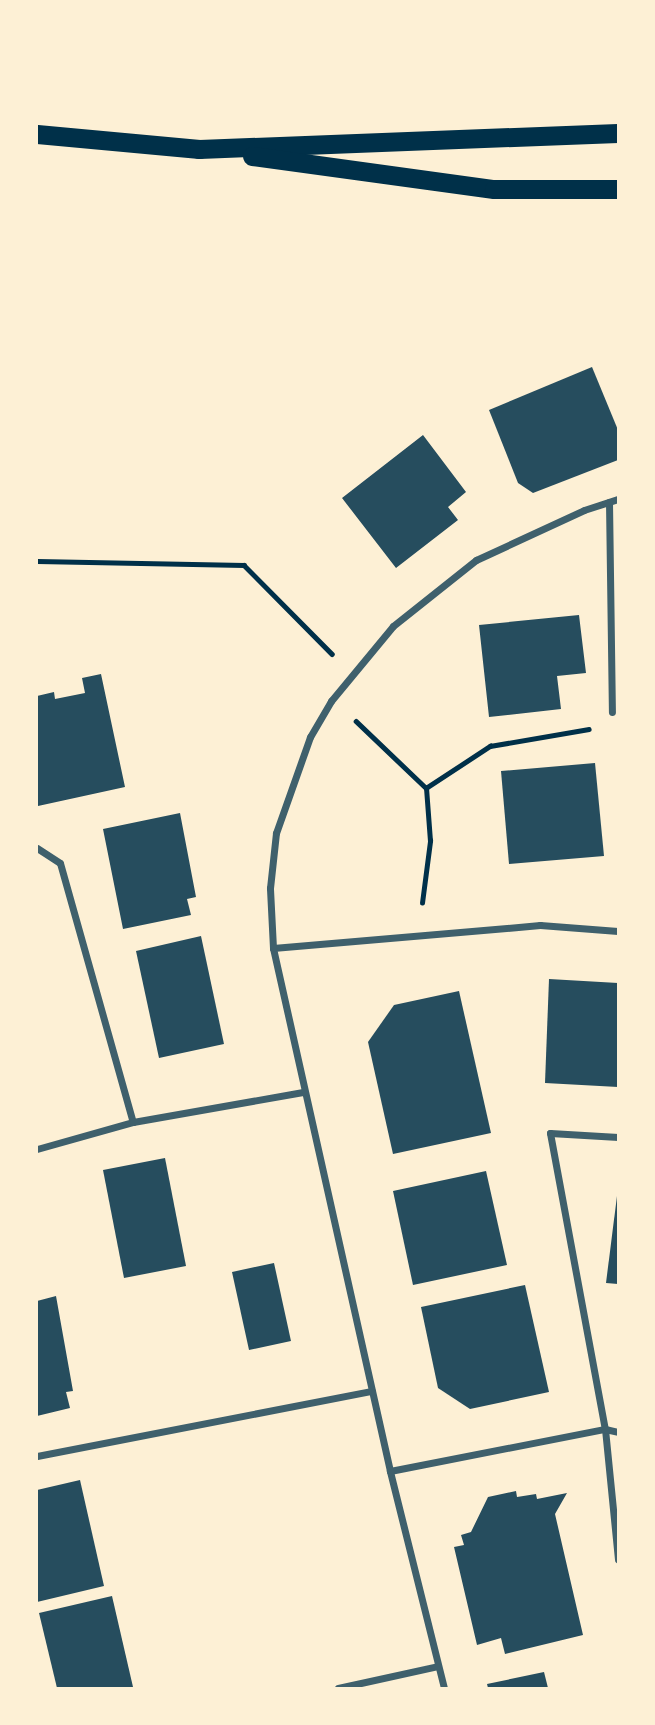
<!DOCTYPE html>
<html>
<head>
<meta charset="utf-8">
<style>
	body { margin:0 }
	#map { position:relative; width:655px; height:1725px; overflow:hidden; background:#fdf0d5; font-family:"Source Sans 3",sans-serif }
	div>[style] { position:absolute }
	.building>* { inset:0; background:#264d5e }
	.path>* { height:4.5px; margin:-2.25px; padding:0 2.25px; transform-origin:2.25px; border-radius:2.25px; background:#003049 }
	.minor>* { height:7px; margin:-3.5px; padding:0 3.5px; transform-origin:3.5px; border-radius:3.5px; background:#3f606c }
	.trunk>* { height:19px; margin:-9.5px; padding:0 9.5px; transform-origin:9.5px; border-radius:9.5px; background:#003049 }
	span { translate:-50% -50%; white-space:nowrap; text-align:center; line-height:1.15; -webkit-text-stroke:6px #fdf0d5; paint-order:stroke }
	.frame { position:absolute; inset:0; border:38px solid #fdf0d5; pointer-events:none }
</style>
</head>
<body>
<div id="map">
	<div class="building">
		<div style="clip-path:polygon(592px 367px,618px 430px,618px 460px,533px 493px,518px 483px,489px 410px)"></div>
		<div style="clip-path:polygon(423px 435px,466px 492px,448px 507px,458px 520px,396px 568px,342px 498px)"></div>
		<div style="clip-path:polygon(579px 615px,586px 673px,557px 676px,561px 709px,489px 717px,479px 625px)"></div>
		<div style="clip-path:polygon(101px 674px,125px 787px,38px 806px,37px 696px,54px 692px,55px 699px,85px 693px,82px 678px)"></div>
		<div style="clip-path:polygon(595px 763px,604px 856px,509px 864px,501px 771px)"></div>
		<div style="clip-path:polygon(180px 813px,196px 897px,187px 899px,191px 915px,123px 929px,103px 829px)"></div>
		<div style="clip-path:polygon(201px 936px,224px 1044px,159px 1058px,136px 951px)"></div>
		<div style="clip-path:polygon(549px 979px,618px 983px,618px 1087px,545px 1083px)"></div>
		<div style="clip-path:polygon(459px 991px,491px 1133px,393px 1154px,368px 1042px,394px 1005px)"></div>
		<div style="clip-path:polygon(165px 1158px,186px 1266px,124px 1278px,103px 1170px)"></div>
		<div style="clip-path:polygon(486px 1171px,507px 1265px,413px 1285px,393px 1191px)"></div>
		<div style="clip-path:polygon(617px 1196px,618px 1196px,618px 1284px,606px 1283px)"></div>
		<div style="clip-path:polygon(274px 1263px,291px 1341px,249px 1350px,232px 1272px)"></div>
		<div style="clip-path:polygon(525px 1285px,549px 1392px,470px 1409px,438px 1388px,421px 1307px)"></div>
		<div style="clip-path:polygon(56px 1296px,73px 1391px,66px 1392px,70px 1408px,37px 1416px,37px 1301px)"></div>
		<div style="clip-path:polygon(80px 1480px,104px 1586px,37px 1602px,37px 1490px)"></div>
		<div style="clip-path:polygon(516px 1491px,517px 1497px,536px 1494px,537px 1499px,567px 1493px,555px 1514px,583px 1635px,505px 1654px,501px 1638px,477px 1645px,454px 1547px,464px 1545px,461px 1535px,471px 1532px,488px 1497px)"></div>
		<div style="clip-path:polygon(112px 1596px,133px 1687px,57px 1688px,39px 1613px)"></div>
		<div style="clip-path:polygon(544px 1672px,548px 1688px,488px 1688px,487px 1684px)"></div>
	</div>
	<div class="path">
		<div style="left:37px;top:561px;width:207px;rotate:1.1deg"></div>
		<div style="left:244px;top:565px;width:125px;rotate:45.3deg"></div>
		<div style="left:356px;top:721px;width:97px;rotate:43.7deg"></div>
		<div style="left:422px;top:903px;width:63px;rotate:-82.6deg"></div>
		<div style="left:430px;top:841px;width:53px;rotate:-94.3deg"></div>
		<div style="left:426px;top:788px;width:77px;rotate:-33.3deg"></div>
		<div style="left:490px;top:746px;width:100px;rotate:-9.7deg"></div>
	</div>
	<div class="minor">
		<div style="left:609px;top:502px;width:210px;rotate:89.2deg"></div>
		<div style="left:37px;top:848px;width:27px;rotate:33deg"></div>
		<div style="left:60px;top:863px;width:269px;rotate:74.3deg"></div>
		<div style="left:273px;top:948px;width:268px;rotate:-4.9deg"></div>
		<div style="left:540px;top:925px;width:78px;rotate:4.4deg"></div>
		<div style="left:618px;top:1137px;width:68px;rotate:-176.6deg"></div>
		<div style="left:550px;top:1133px;width:301px;rotate:79.5deg"></div>
		<div style="left:605px;top:1429px;width:131px;rotate:84.3deg"></div>
		<div style="left:37px;top:1149px;width:100px;rotate:-15.7deg"></div>
		<div style="left:133px;top:1122px;width:174px;rotate:-10deg"></div>
		<div style="left:37px;top:1456px;width:341px;rotate:-11deg"></div>
		<div style="left:390px;top:1471px;width:219px;rotate:-11.1deg"></div>
		<div style="left:605px;top:1429px;width:13px;rotate:13deg"></div>
		<div style="left:338px;top:1688px;width:102px;rotate:-12.4deg"></div>
		<div style="left:444px;top:1688px;width:224px;rotate:-104deg"></div>
		<div style="left:390px;top:1471px;width:536px;rotate:-102.61deg"></div>
		<div style="left:273px;top:948px;width:60px;rotate:-92.9deg"></div>
		<div style="left:270px;top:888px;width:55px;rotate:-83.8deg"></div>
		<div style="left:276px;top:833px;width:102px;rotate:-70.5deg"></div>
		<div style="left:310px;top:737px;width:42px;rotate:-59.7deg"></div>
		<div style="left:331px;top:701px;width:97px;rotate:-50.4deg"></div>
		<div style="left:393px;top:626px;width:106px;rotate:-38.5deg"></div>
		<div style="left:476px;top:560px;width:119px;rotate:-24.8deg"></div>
		<div style="left:584px;top:510px;width:36px;rotate:-18deg"></div>
	</div>
	<div class="trunk">
		<div style="left:37px;top:134px;width:163px;rotate:5.3deg"></div>
		<div style="left:199px;top:149px;width:419px;rotate:-2.2deg"></div>
		<div style="left:252px;top:156px;width:244px;rotate:7.8deg"></div>
		<div style="left:494px;top:189px;width:124px"></div>
	</div>
	<div class="frame"></div>
</div>
</body>
</html>
